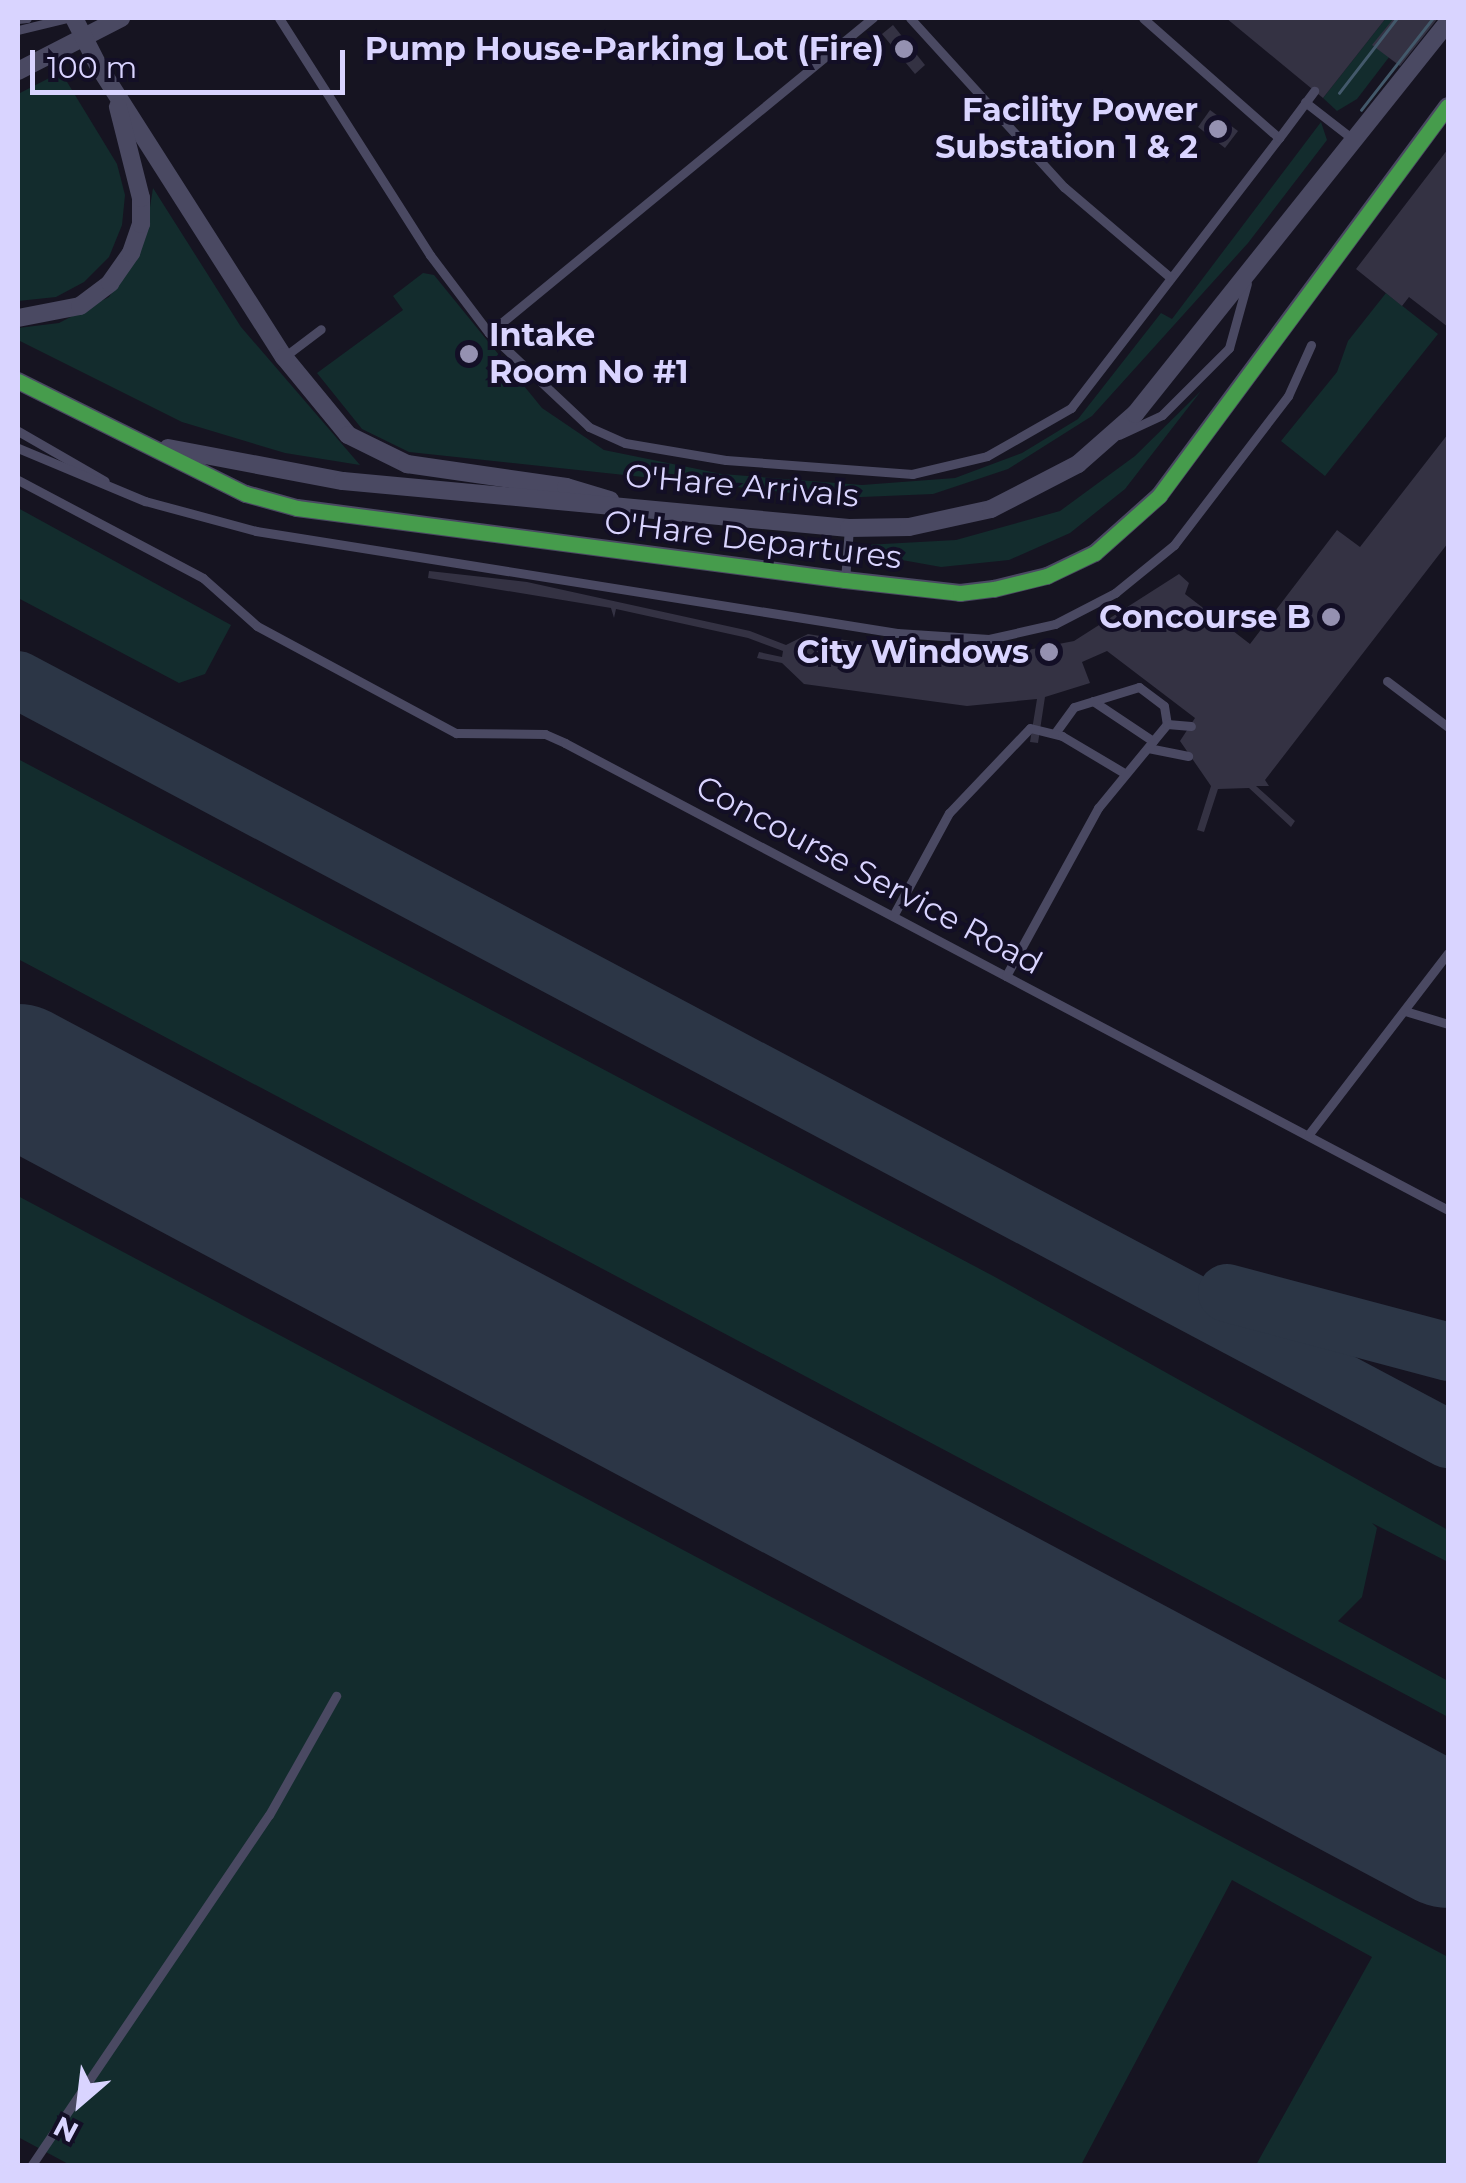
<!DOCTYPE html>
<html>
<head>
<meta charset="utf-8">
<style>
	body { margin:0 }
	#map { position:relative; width:1466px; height:2183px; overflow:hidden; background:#161421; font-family:Montserrat,sans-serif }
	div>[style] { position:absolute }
	.green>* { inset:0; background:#132c2d }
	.taxiway>* { height:58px; margin:-29px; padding:0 29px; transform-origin:29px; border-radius:29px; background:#2c3646 }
	.runway>* { height:142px; margin:-71px; padding:0 71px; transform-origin:71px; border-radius:71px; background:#2c3646 }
	.building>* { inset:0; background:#343243 }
	.service>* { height:9px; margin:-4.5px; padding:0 4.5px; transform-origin:4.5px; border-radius:4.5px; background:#4a4962 }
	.minor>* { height:18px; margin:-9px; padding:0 9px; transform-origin:9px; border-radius:9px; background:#4a4962 }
	.tram>* { height:2.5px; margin:-1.25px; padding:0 1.25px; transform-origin:1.25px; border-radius:1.25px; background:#43596b }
	.minor-bridge>* { height:18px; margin:-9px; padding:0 9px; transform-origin:9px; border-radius:9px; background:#4a4962 }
	.cycleway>* { height:15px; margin:-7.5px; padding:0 7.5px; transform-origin:7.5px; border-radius:7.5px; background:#469c4c }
	.dots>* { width:28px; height:28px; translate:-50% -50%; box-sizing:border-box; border:5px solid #130f26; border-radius:50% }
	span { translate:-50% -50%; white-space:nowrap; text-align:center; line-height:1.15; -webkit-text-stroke:8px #130f26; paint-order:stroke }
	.poi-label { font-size:32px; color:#d9d4ff; font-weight:700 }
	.right { translate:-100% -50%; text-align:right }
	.left { translate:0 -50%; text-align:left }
	.street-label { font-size:32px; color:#d9d4ff }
	.frame { position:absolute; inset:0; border:20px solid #d9d4ff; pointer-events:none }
	.north { position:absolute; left:30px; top:2053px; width:100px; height:100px; -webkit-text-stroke:8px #130f26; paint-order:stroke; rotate:208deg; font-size:28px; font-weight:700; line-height:40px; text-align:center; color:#d9d4ff }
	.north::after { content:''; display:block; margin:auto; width:35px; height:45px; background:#d9d4ff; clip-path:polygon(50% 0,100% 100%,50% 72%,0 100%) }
	.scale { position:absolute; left:30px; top:50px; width:315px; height:45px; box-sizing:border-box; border:5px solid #d9d4ff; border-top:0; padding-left:12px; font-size:30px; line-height:35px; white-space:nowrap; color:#d9d4ff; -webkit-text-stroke:8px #130f26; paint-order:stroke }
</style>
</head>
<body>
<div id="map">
	<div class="green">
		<div style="clip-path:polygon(1386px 18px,1419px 18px,1357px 99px,1337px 111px,1323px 98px)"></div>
		<div style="clip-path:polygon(61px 72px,117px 164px,125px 195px,122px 225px,109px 257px,84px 282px,56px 297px,18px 301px,18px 94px)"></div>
		<div style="clip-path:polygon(1321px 122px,1327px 140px,1248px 243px,1092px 416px,1008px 469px,933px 494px,838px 498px,409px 452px,362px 429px,317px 373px,403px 310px,393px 296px,423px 273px,434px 275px,542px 408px,604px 450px,722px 474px,862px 485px,955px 478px,1022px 453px,1078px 419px,1161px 313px,1172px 319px)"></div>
		<div style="clip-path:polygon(153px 188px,241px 327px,360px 465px,285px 453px,182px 422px,18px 340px,18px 328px,59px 323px,109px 297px,145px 239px)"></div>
		<div style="clip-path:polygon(1386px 293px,1438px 334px,1325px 476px,1281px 441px,1337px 372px,1348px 341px)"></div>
		<div style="clip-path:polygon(1201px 391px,1125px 489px,1070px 533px,1009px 560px,941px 567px,863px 553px,865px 545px,956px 540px,1060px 511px,1135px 456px)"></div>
		<div style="clip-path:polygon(18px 508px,231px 625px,205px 674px,179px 683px,18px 598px)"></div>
		<div style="clip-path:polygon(18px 759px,995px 1277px,1448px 1530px,1448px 1562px,1372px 1523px,1377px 1528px,1362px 1597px,1338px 1621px,1448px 1681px,1448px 1717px,18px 959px)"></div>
		<div style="clip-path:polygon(18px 1196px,1448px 1957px,1448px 2165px,1256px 2165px,1372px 1957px,1232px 1880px,1081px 2165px,72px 2166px,18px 2137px)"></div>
	</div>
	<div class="taxiway">
		<div style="left:18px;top:680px;width:1619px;rotate:27.96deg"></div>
		<div style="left:1227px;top:1293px;width:229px;rotate:14.9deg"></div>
	</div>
	<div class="runway">
		<div style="left:18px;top:1075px;width:1620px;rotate:28.05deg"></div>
	</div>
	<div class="building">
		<div style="clip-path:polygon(1226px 18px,1386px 18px,1323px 98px)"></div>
		<div style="clip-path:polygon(1394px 18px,1438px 18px,1400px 66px,1372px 45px)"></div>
		<div style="clip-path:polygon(893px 25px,925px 65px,915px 74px,882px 34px)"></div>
		<div style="clip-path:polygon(1210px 110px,1238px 131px,1225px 148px,1198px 127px)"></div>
		<div style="clip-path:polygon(1448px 149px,1448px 327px,1409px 297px,1402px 306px,1356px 269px)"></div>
		<div style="clip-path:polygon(470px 341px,482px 356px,468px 367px,456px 351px)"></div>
		<div style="clip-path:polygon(1448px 434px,1448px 543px,1265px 780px,1269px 786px,1256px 786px,1295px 821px,1291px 827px,1249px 788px,1218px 789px,1204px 832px,1197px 830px,1211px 786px,1180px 741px,1195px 718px,1107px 651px,1082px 662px,1090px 683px,1045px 697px,1038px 743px,1030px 742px,1037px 699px,967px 706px,804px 684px,782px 663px,757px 658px,759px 652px,782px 657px,783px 651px,748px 638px,616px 609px,614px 618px,611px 608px,428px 578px,429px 571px,527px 582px,750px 631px,786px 645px,808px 634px,972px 661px,1074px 641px,1179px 574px,1189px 583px,1185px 594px,1250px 644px,1337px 530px,1360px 547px)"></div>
	</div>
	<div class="service">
		<div style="left:279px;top:18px;width:281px;rotate:57.5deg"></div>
		<div style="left:430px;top:255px;width:98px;rotate:52.9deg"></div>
		<div style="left:489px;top:333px;width:137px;rotate:43.2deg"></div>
		<div style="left:589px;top:427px;width:39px;rotate:24deg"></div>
		<div style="left:625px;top:443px;width:102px;rotate:9.6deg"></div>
		<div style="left:726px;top:460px;width:187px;rotate:4.3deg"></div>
		<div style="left:912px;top:474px;width:77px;rotate:-13.5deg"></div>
		<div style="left:987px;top:456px;width:97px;rotate:-29.7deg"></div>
		<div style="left:1071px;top:408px;width:341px;rotate:-52.4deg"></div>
		<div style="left:1279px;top:138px;width:181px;rotate:-138.6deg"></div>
		<div style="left:910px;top:18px;width:229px;rotate:47.7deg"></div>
		<div style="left:1064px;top:187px;width:140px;rotate:40.4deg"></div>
		<div style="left:18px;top:19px;width:9px;rotate:-6deg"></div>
		<div style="left:18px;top:30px;width:50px;rotate:-13.8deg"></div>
		<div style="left:1305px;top:102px;width:62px;rotate:37.8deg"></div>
		<div style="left:1279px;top:138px;width:59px;rotate:-53.3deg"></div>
		<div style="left:489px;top:333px;width:497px;rotate:-39.4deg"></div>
		<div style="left:284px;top:357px;width:46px;rotate:-37.1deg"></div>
		<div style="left:18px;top:431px;width:100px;rotate:29.9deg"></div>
		<div style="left:1119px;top:435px;width:47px;rotate:-24.9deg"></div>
		<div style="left:1162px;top:415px;width:95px;rotate:-45deg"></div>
		<div style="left:1229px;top:348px;width:67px;rotate:-74.5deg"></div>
		<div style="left:18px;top:448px;width:138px;rotate:22.7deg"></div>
		<div style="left:145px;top:501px;width:115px;rotate:15.1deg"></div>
		<div style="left:256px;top:531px;width:649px;rotate:9.04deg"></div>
		<div style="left:897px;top:633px;width:92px;rotate:3.7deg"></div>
		<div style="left:989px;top:639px;width:68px;rotate:-12.8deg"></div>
		<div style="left:1055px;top:624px;width:68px;rotate:-27.3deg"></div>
		<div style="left:1115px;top:593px;width:76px;rotate:-39.1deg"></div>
		<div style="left:1174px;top:545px;width:188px;rotate:-52.6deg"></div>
		<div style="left:1288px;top:396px;width:56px;rotate:-65.7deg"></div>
		<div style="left:18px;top:480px;width:209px;rotate:27.9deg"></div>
		<div style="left:203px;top:578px;width:72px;rotate:41.6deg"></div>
		<div style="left:257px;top:626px;width:226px;rotate:28.3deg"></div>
		<div style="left:456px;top:733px;width:89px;rotate:0.6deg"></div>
		<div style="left:545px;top:734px;width:22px;rotate:24deg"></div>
		<div style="left:565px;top:743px;width:999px;rotate:27.87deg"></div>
		<div style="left:845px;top:580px;width:52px;rotate:-85.6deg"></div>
		<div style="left:1387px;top:681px;width:76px;rotate:37deg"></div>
		<div style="left:1093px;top:701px;width:72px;rotate:33.7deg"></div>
		<div style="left:1055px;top:733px;width:32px;rotate:-54deg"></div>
		<div style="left:1074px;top:707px;width:68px;rotate:-17.1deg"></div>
		<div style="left:1139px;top:687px;width:31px;rotate:37deg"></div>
		<div style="left:1164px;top:706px;width:18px;rotate:81deg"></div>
		<div style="left:1148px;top:748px;width:41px;rotate:11.3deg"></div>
		<div style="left:893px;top:916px;width:117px;rotate:-61.5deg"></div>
		<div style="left:949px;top:813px;width:117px;rotate:-46.4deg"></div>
		<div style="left:1030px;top:728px;width:33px;rotate:14deg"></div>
		<div style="left:1062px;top:736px;width:74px;rotate:30.7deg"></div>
		<div style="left:1006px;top:976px;width:192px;rotate:-61.3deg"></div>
		<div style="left:1098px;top:808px;width:109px;rotate:-50.6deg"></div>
		<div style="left:1167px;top:724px;width:24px;rotate:5deg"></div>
		<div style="left:1405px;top:1011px;width:45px;rotate:16.8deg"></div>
		<div style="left:1309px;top:1134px;width:228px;rotate:-52.5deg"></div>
		<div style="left:31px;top:2166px;width:424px;rotate:-55.9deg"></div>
		<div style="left:269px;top:1815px;width:137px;rotate:-60.6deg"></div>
	</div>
	<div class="minor">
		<div style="left:99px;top:67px;width:344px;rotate:57.5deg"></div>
		<div style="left:284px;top:357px;width:101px;rotate:50.6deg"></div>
		<div style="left:348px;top:435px;width:66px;rotate:26.2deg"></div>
		<div style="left:407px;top:464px;width:161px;rotate:8.2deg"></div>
		<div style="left:566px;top:487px;width:46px;rotate:16.5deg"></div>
		<div style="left:18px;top:71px;width:116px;rotate:-27.2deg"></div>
		<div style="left:18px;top:318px;width:63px;rotate:-11deg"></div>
		<div style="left:80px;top:306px;width:38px;rotate:-37deg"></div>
		<div style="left:110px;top:283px;width:37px;rotate:-55deg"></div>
		<div style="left:131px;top:253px;width:31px;rotate:-71deg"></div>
		<div style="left:141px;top:224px;width:26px;rotate:-90deg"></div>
		<div style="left:141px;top:198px;width:94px;rotate:-104.2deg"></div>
		<div style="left:18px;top:381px;width:254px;rotate:26.4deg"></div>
		<div style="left:246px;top:494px;width:53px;rotate:15.4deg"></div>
		<div style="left:297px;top:508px;width:553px;rotate:7.49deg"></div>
		<div style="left:845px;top:580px;width:116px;rotate:6.4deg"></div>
		<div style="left:960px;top:593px;width:34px;rotate:-7deg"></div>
		<div style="left:994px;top:589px;width:55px;rotate:-13.8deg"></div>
		<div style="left:1047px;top:576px;width:53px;rotate:-25.6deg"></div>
		<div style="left:1095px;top:553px;width:86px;rotate:-41.7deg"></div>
		<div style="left:1159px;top:496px;width:485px;rotate:-53.5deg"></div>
		<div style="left:168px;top:448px;width:178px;rotate:10.7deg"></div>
		<div style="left:343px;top:481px;width:508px;rotate:5.31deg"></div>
		<div style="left:849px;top:528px;width:60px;rotate:-1deg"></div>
		<div style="left:909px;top:527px;width:84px;rotate:-12.4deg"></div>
		<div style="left:991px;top:509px;width:98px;rotate:-27.3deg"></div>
		<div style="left:1078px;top:464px;width:76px;rotate:-41.3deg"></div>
		<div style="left:1135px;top:414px;width:502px;rotate:-51.39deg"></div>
	</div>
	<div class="tram">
		<div style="left:1339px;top:93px;width:95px;rotate:-52.3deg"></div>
		<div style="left:1361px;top:110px;width:117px;rotate:-52deg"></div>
	</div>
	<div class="minor-bridge">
		<div style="left:74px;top:18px;width:55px;rotate:63deg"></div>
	</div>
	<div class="cycleway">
		<div style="left:18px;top:381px;width:254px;rotate:26.4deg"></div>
		<div style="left:246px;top:494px;width:53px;rotate:15.4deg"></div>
		<div style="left:297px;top:508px;width:553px;rotate:7.49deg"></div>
		<div style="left:845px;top:580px;width:116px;rotate:6.4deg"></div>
		<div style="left:960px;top:593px;width:34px;rotate:-7deg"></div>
		<div style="left:994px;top:589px;width:55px;rotate:-13.8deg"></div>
		<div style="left:1047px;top:576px;width:53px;rotate:-25.6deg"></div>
		<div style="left:1095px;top:553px;width:86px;rotate:-41.7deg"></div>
		<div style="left:1159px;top:496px;width:485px;rotate:-53.5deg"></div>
	</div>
	<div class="dots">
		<div style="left:904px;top:49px;background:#9591b1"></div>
		<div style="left:1218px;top:129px;background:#9591b1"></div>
		<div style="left:469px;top:354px;background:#9591b1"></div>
		<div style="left:1331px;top:617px;background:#9591b1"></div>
		<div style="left:1049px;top:652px;background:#9591b1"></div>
	</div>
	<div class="poi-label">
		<span class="right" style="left:884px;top:49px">Pump House-Parking Lot (Fire)</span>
		<span class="right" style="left:1198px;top:129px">Facility Power<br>Substation 1 &amp; 2</span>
		<span class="left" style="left:489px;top:354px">Intake<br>Room No #1</span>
		<span class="right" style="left:1311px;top:617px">Concourse B</span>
		<span class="right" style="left:1029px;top:652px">City Windows</span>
	</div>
	<div class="street-label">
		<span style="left:742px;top:486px;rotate:5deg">O'Hare Arrivals</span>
		<span style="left:753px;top:540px;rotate:7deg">O'Hare Departures</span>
		<span style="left:869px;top:875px;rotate:28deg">Concourse Service Road</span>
	</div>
	<div class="frame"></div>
	<div class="north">N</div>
	<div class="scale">100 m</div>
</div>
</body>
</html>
